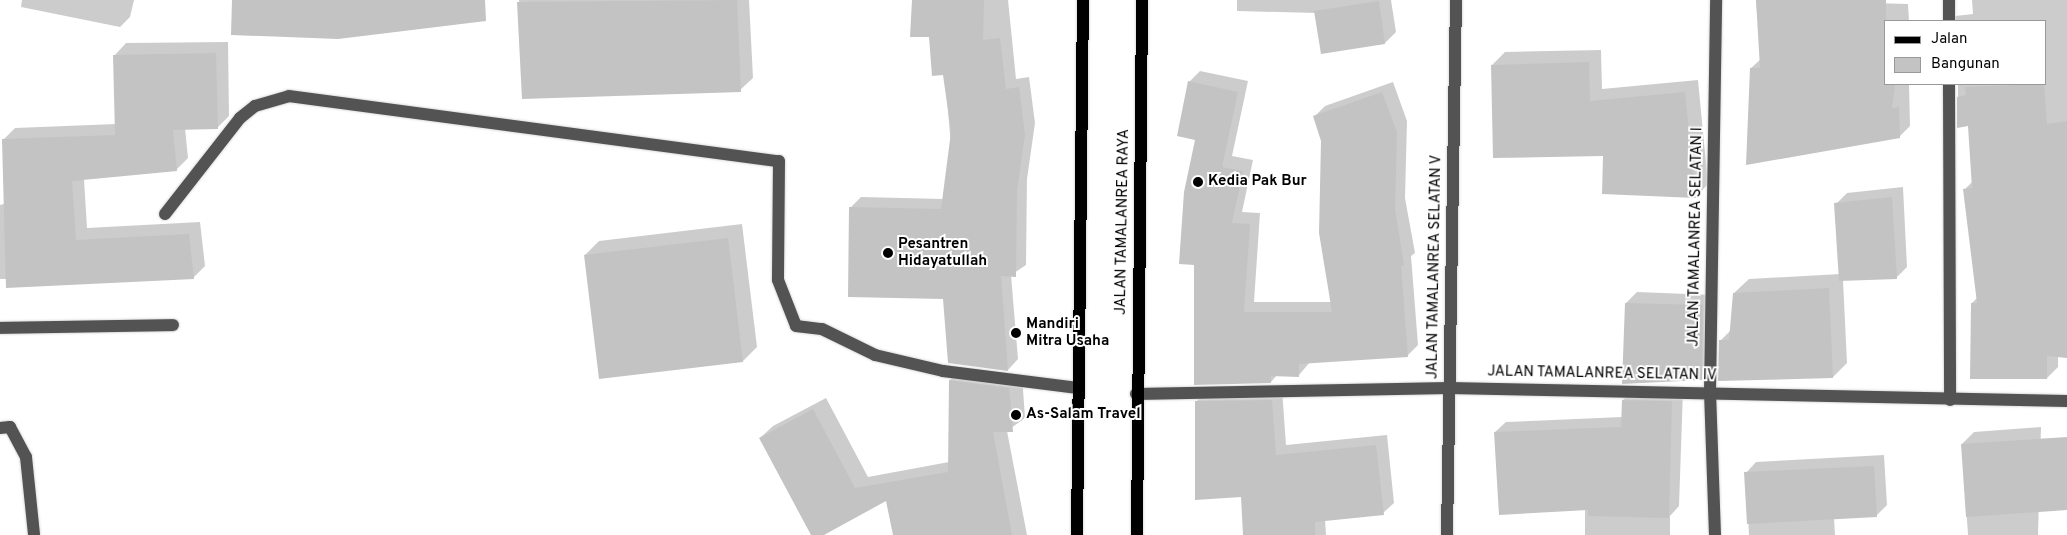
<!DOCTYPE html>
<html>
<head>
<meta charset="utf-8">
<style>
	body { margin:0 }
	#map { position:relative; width:2067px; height:535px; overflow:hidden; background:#fff; font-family:Overpass,sans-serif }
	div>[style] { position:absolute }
	.shadow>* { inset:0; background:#0003 }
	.building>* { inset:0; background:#c3c3c3 }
	.roads { filter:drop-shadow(0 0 1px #dbdbdb) drop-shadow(0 0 1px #dbdbdb) }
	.minor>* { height:12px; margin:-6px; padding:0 6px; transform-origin:6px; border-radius:6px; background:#535353 }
	.major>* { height:12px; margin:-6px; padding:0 6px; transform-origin:6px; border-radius:6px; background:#000 }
	.dots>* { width:14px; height:14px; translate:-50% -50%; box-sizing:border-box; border:2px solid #fff; border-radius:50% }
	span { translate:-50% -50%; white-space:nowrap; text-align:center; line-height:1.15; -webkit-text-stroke:4px #fff; paint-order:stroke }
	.poi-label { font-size:15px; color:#000; font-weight:700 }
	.left { translate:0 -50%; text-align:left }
	.street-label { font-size:15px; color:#000 }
	.legend { position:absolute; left:1884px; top:20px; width:162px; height:65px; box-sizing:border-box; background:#fff; border:1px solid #999; margin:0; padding:6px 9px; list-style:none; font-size:15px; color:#000 }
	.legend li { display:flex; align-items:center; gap:10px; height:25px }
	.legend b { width:25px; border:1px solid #999 }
</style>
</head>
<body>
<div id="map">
	<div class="shadow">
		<div style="clip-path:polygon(22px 0,134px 0,130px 17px,120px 27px,21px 7px)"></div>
		<div style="clip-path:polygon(519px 0,749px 0,753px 78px,740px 90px,523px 98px)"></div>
		<div style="clip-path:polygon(913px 0,1008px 0,1016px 79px,1029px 77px,1035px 123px,1027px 179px,1026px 265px,1011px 275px,1018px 359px,1008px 370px,944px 298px,851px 207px,861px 197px,944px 199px,951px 147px,945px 74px)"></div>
		<div style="clip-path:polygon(1237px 0,1391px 0,1396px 32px,1385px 43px,1316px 13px,1237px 11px)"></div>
		<div style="clip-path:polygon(1756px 0,1908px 4px,1909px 21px,1886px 21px,1886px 84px,1909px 84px,1910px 126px,1899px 137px,1751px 68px,1761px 59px)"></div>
		<div style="clip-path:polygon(1972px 0,2067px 0,2067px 357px,2058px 356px,2058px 367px,2047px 378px,1972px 303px,1977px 298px,1964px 190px,1973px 181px,1969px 125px,1958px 126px,1958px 84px,2046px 84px,2046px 21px,1950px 21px,1955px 16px,1973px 14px)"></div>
		<div style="clip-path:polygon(228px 42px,229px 116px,217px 128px,185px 128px,188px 158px,176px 170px,84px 179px,87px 228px,200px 222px,205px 266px,193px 278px,0 279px,0 205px,7px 203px,3px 140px,15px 128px,116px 124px,115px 55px,126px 43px)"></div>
		<div style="clip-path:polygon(1601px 50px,1602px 89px,1698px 80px,1708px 184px,1696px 197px,1492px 65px,1505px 52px)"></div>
		<div style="clip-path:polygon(1200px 71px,1248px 81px,1232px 156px,1253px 160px,1242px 212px,1260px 213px,1254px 302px,1332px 302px,1323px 141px,1314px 117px,1325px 106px,1393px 82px,1407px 121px,1405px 198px,1415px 253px,1411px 256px,1418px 345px,1407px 356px,1310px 362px,1299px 375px,1277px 375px,1271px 382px,1196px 383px,1197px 139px,1189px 82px)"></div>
		<div style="clip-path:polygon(1903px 187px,1907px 267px,1896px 278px,1843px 280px,1847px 363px,1833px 377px,1720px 341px,1731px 330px,1734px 293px,1749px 279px,1840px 274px,1836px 204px,1847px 193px)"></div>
		<div style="clip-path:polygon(742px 224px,757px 347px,743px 361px,585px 255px,599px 241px)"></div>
		<div style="clip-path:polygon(1637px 292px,1713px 295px,1712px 368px,1702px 379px,1626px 303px)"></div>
		<div style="clip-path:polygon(963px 368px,1022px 375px,1025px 418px,1007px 431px,1027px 535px,894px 535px,887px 499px,821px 535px,813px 535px,760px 438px,773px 426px,826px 398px,868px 477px,949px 462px,950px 380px)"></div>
		<div style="clip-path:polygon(1282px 389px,1286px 445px,1387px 435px,1394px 503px,1383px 513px,1325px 519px,1326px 535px,1244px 535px,1242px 496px,1196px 402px,1207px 391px)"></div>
		<div style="clip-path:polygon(1634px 389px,1683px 390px,1679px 506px,1670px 516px,1670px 535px,1585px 535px,1585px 509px,1495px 432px,1506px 422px,1622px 417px,1623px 400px)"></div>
		<div style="clip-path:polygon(2041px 427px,2038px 535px,1968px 535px,1962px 444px,1974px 432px)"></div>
		<div style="clip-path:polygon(1884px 455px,1887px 505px,1876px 516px,1834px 518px,1835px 535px,1749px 535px,1746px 473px,1756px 462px)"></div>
	</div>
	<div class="building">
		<div style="clip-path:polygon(232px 0,485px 0,486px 21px,338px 39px,231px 35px)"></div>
		<div style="clip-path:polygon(737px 0,741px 92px,522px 99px,517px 2px)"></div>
		<div style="clip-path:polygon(912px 0,984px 0,983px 40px,1000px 38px,1006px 89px,1019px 87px,1025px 135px,1017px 191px,1016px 277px,1001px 276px,1008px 371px,948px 363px,943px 299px,848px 297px,849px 207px,941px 209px,951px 132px,943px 75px,932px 76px,929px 37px,910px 37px)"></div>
		<div style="clip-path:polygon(1756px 0,1886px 0,1886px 84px,1895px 85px,1892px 108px,1899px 107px,1900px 138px,1746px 165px,1750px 68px,1760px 68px)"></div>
		<div style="clip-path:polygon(1379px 1px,1385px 44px,1321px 54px,1314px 11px)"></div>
		<div style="clip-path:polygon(216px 53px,218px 129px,173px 130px,177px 171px,72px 181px,76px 240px,189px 234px,194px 279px,6px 288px,2px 139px,115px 135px,113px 55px)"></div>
		<div style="clip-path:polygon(1589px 62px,1590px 101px,1685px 92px,1696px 198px,1602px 194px,1603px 156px,1493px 158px,1491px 65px)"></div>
		<div style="clip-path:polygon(1188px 81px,1238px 92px,1222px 167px,1243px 171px,1232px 223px,1250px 224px,1244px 312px,1332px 312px,1319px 233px,1321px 141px,1313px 116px,1382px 92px,1397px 132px,1395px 209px,1404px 265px,1401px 266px,1408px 357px,1299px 364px,1299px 377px,1271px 376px,1271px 383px,1194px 385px,1194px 265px,1179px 264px,1184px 192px,1195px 140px,1177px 136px)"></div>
		<div style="clip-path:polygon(2044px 84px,2047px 124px,2067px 121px,2067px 358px,2047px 356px,2047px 379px,1970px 379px,1971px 303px,1977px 303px,1963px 189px,1972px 188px,1968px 126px,1957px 128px,1957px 97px,1966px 95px,1965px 87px)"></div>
		<div style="clip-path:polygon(1892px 197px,1897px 279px,1839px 281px,1834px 203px)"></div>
		<div style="clip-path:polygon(728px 238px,743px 362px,599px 379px,584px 255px)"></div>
		<div style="clip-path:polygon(1829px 288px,1833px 378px,1718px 381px,1719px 340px,1729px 340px,1733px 293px)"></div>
		<div style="clip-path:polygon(1625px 303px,1703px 305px,1702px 380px,1622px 384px)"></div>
		<div style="clip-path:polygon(949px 380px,1009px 388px,1013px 432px,993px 432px,1012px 535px,893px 535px,886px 501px,824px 535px,811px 535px,759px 438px,813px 409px,855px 488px,948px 472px)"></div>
		<div style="clip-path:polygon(1272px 400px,1276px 455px,1376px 445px,1384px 515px,1315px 522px,1315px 535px,1243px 535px,1241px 497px,1195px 500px,1195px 401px)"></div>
		<div style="clip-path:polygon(1622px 400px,1672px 401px,1669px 518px,1588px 516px,1588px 510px,1499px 515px,1494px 432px,1621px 427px)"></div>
		<div style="clip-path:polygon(2067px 437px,2067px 510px,1966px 517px,1961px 444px)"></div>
		<div style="clip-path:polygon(1874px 466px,1877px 517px,1747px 524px,1744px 472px)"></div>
	</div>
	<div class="roads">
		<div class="minor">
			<div style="left:1949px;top:0;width:21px;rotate:90deg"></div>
			<div style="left:1949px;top:84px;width:316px;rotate:89.8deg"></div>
			<div style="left:165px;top:214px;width:122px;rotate:-52deg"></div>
			<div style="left:240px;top:118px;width:19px;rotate:-39deg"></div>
			<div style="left:255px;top:106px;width:35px;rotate:-16deg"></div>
			<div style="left:289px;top:96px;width:494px;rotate:7.6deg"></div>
			<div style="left:779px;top:161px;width:119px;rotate:90.5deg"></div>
			<div style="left:778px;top:280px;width:49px;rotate:68.6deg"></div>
			<div style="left:796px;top:326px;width:26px;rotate:7deg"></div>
			<div style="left:822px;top:329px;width:59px;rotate:26.1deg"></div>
			<div style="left:875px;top:355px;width:70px;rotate:13.2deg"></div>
			<div style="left:943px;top:371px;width:136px;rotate:7.2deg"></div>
			<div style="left:0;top:328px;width:173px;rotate:-1deg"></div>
			<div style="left:1136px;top:394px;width:313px;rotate:-1.1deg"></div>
			<div style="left:1449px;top:388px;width:618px;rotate:1.21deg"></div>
			<div style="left:0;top:428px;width:10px;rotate:-6deg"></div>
			<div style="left:10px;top:427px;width:34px;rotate:62deg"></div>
			<div style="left:26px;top:457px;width:78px;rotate:84.1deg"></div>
			<div style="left:1447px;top:535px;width:535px;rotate:-89.04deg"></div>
			<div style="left:1715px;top:535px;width:144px;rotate:-92deg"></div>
			<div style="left:1710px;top:391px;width:391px;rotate:-89.1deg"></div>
		</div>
		<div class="major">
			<div style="left:1077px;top:535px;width:535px;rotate:-89.36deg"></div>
			<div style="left:1137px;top:535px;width:535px;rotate:-89.46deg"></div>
		</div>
	</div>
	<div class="dots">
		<div style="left:1198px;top:182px;background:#000"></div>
		<div style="left:888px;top:253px;background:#000"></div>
		<div style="left:1016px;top:333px;background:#000"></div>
		<div style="left:1016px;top:415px;background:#000"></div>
	</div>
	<div class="poi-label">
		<span class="left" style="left:1208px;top:182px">Kedia Pak Bur</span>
		<span class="left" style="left:898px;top:253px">Pesantren<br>Hidayatullah</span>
		<span class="left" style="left:1026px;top:333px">Mandiri<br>Mitra Usaha</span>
		<span class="left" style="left:1026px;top:415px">As-Salam Travel</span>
	</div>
	<div class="street-label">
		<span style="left:1123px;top:222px;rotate:-89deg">JALAN TAMALANREA RAYA</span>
		<span style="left:1696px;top:237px;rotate:-89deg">JALAN TAMALANREA SELATAN I</span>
		<span style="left:1435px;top:267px;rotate:-89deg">JALAN TAMALANREA SELATAN V</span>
		<span style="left:1602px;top:374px;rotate:1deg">JALAN TAMALANREA SELATAN IV</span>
	</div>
	<ul class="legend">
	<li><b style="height:6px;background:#000"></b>Jalan</li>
	<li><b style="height:14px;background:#c3c3c3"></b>Bangunan</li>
	</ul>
</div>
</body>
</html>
